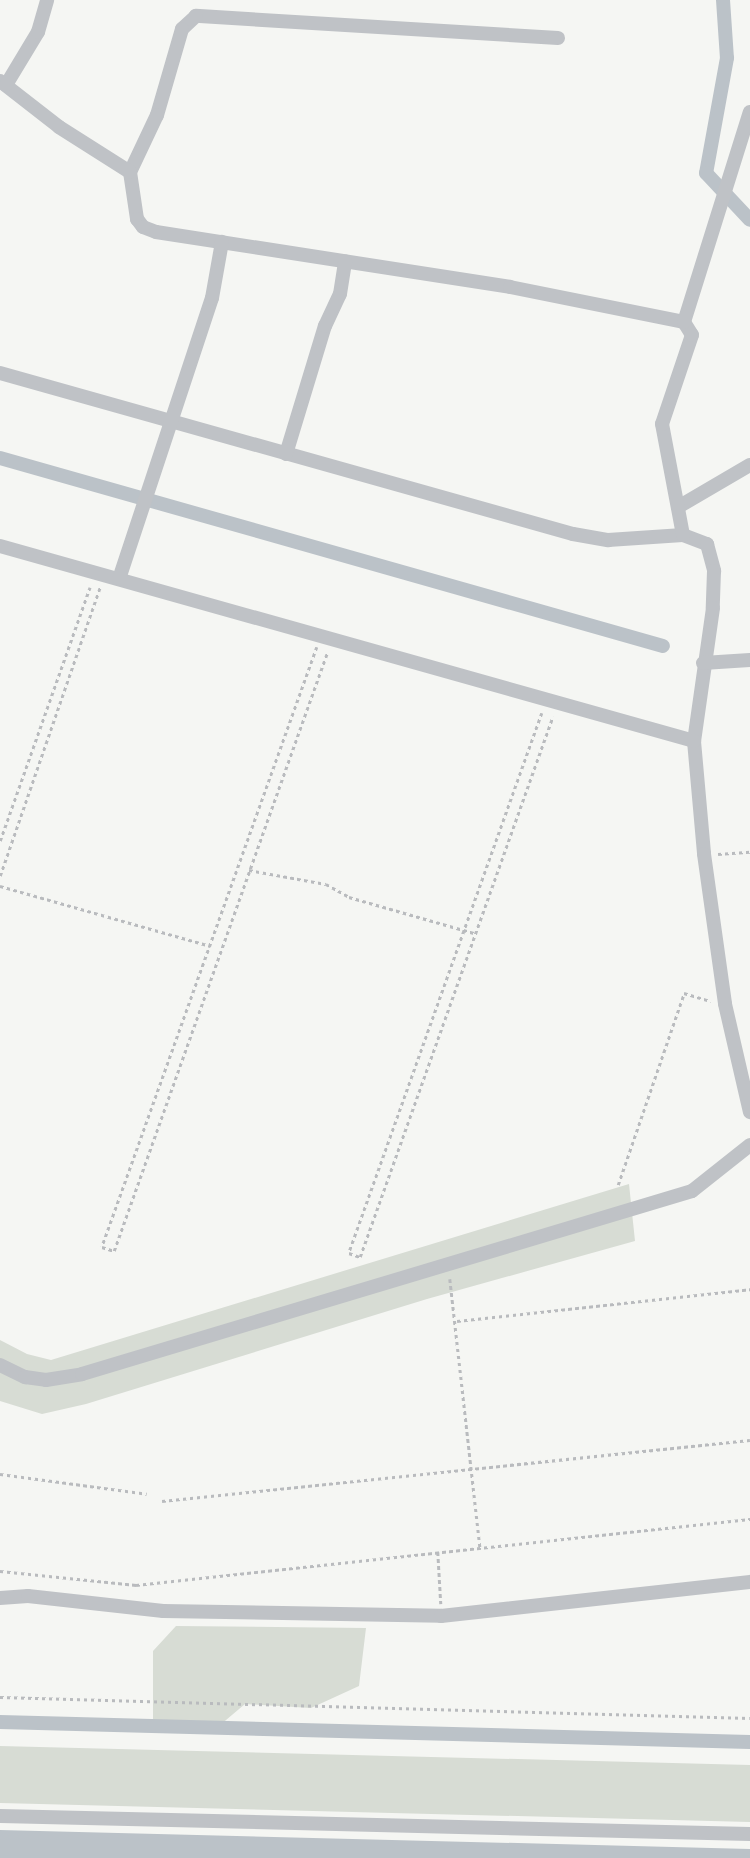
<!DOCTYPE html>
<html>
<head>
<meta charset="utf-8">
<style>
	body { margin:0 }
	#map { position:relative; width:750px; height:1858px; overflow:hidden; background:#f5f6f3; font-family:Karla,sans-serif }
	div>[style] { position:absolute }
	.green>* { inset:0; background:#d7dcd4 }
	.water>* { inset:0; background:#bbc2c8 }
	.canal>* { height:14px; margin:-7px; padding:0 7px; transform-origin:7px; border-radius:7px; background:#bbc2c8 }
	.path>* { height:2.5px; margin-top:-1.25px; transform-origin:0; background:repeating-linear-gradient(90deg,#b9bbbe 0 3.5px,transparent 0 7px) }
	.minor>* { height:14px; margin:-7px; padding:0 7px; transform-origin:7px; border-radius:7px; background:#bfc2c6 }
	span { translate:-50% -50%; white-space:nowrap; text-align:center; line-height:1.15; -webkit-text-stroke:7px #fff; paint-order:stroke }
</style>
</head>
<body>
<div id="map">
	<div class="green">
		<div style="clip-path:polygon(629px 1184px,635px 1241px,427px 1299px,86px 1404px,42px 1414px,0 1401px,0 1340px,27px 1354px,51px 1360px)"></div>
		<div style="clip-path:polygon(176px 1626px,366px 1628px,359px 1686px,311px 1708px,245px 1704px,213px 1731px,153px 1728px,153px 1651px)"></div>
		<div style="clip-path:polygon(0 1746px,750px 1765px,750px 1822px,0 1803px)"></div>
	</div>
	<div class="water">
		<div style="clip-path:polygon(0 1830px,750px 1849px,750px 1858px,0 1858px)"></div>
	</div>
	<div class="canal">
		<div style="left:723px;top:0;width:58px;rotate:86.1deg"></div>
		<div style="left:727px;top:58px;width:117px;rotate:100.3deg"></div>
		<div style="left:706px;top:173px;width:64px;rotate:46.9deg"></div>
		<div style="left:0;top:458px;width:689px;rotate:15.83deg"></div>
		<div style="left:0;top:1722px;width:750px;rotate:1.53deg"></div>
	</div>
	<div class="path">
		<div style="left:317px;top:647px;width:637px;rotate:109.71deg"></div>
		<div style="left:102px;top:1247px;width:13px;rotate:18deg"></div>
		<div style="left:114px;top:1251px;width:635px;rotate:-70.39deg"></div>
		<div style="left:542px;top:713px;width:573px;rotate:109.67deg"></div>
		<div style="left:349px;top:1253px;width:12px;rotate:20deg"></div>
		<div style="left:360px;top:1257px;width:574px;rotate:-70.37deg"></div>
		<div style="left:0;top:841px;width:269px;rotate:-70.5deg"></div>
		<div style="left:718px;top:854px;width:32px;rotate:-4deg"></div>
		<div style="left:249px;top:870px;width:78px;rotate:10.3deg"></div>
		<div style="left:326px;top:884px;width:26px;rotate:29deg"></div>
		<div style="left:349px;top:897px;width:130px;rotate:16.1deg"></div>
		<div style="left:0;top:876px;width:305px;rotate:-70.9deg"></div>
		<div style="left:0;top:886px;width:219px;rotate:15.9deg"></div>
		<div style="left:618px;top:1185px;width:203px;rotate:-71deg"></div>
		<div style="left:684px;top:993px;width:28px;rotate:17deg"></div>
		<div style="left:450px;top:1279px;width:270px;rotate:83.6deg"></div>
		<div style="left:457px;top:1321px;width:295px;rotate:-6.2deg"></div>
		<div style="left:0;top:1474px;width:148px;rotate:7.7deg"></div>
		<div style="left:162px;top:1501px;width:591px;rotate:-5.92deg"></div>
		<div style="left:438px;top:1552px;width:52px;rotate:86.7deg"></div>
		<div style="left:0;top:1571px;width:137px;rotate:5.9deg"></div>
		<div style="left:136px;top:1585px;width:618px;rotate:-6.14deg"></div>
		<div style="left:0;top:1697px;width:750px;rotate:1.6deg"></div>
	</div>
	<div class="minor">
		<div style="left:558px;top:38px;width:363px;rotate:-176.5deg"></div>
		<div style="left:196px;top:16px;width:19px;rotate:137deg"></div>
		<div style="left:182px;top:29px;width:90px;rotate:106.2deg"></div>
		<div style="left:157px;top:115px;width:63px;rotate:115.3deg"></div>
		<div style="left:130px;top:172px;width:48px;rotate:81.5deg"></div>
		<div style="left:137px;top:219px;width:10px;rotate:53deg"></div>
		<div style="left:143px;top:227px;width:14px;rotate:21deg"></div>
		<div style="left:156px;top:232px;width:358px;rotate:8.8deg"></div>
		<div style="left:510px;top:287px;width:177px;rotate:11.4deg"></div>
		<div style="left:0;top:81px;width:75px;rotate:37.9deg"></div>
		<div style="left:59px;top:127px;width:84px;rotate:32.4deg"></div>
		<div style="left:6px;top:85px;width:62px;rotate:-58.9deg"></div>
		<div style="left:38px;top:32px;width:33px;rotate:-74deg"></div>
		<div style="left:0;top:373px;width:595px;rotate:15.69deg"></div>
		<div style="left:573px;top:534px;width:36px;rotate:10deg"></div>
		<div style="left:608px;top:540px;width:75px;rotate:-3.8deg"></div>
		<div style="left:683px;top:535px;width:26px;rotate:21deg"></div>
		<div style="left:707px;top:544px;width:28px;rotate:75deg"></div>
		<div style="left:714px;top:571px;width:37px;rotate:92deg"></div>
		<div style="left:713px;top:608px;width:134px;rotate:98.1deg"></div>
		<div style="left:694px;top:741px;width:113px;rotate:84.9deg"></div>
		<div style="left:704px;top:854px;width:151px;rotate:82deg"></div>
		<div style="left:725px;top:1004px;width:111px;rotate:77deg"></div>
		<div style="left:286px;top:454px;width:134px;rotate:-73.1deg"></div>
		<div style="left:325px;top:326px;width:35px;rotate:-65deg"></div>
		<div style="left:340px;top:294px;width:33px;rotate:-81deg"></div>
		<div style="left:678px;top:507px;width:83px;rotate:-30.3deg"></div>
		<div style="left:683px;top:535px;width:113px;rotate:-100.7deg"></div>
		<div style="left:662px;top:424px;width:94px;rotate:-71.4deg"></div>
		<div style="left:692px;top:335px;width:15px;rotate:-122deg"></div>
		<div style="left:684px;top:322px;width:220px;rotate:-72.6deg"></div>
		<div style="left:0;top:546px;width:721px;rotate:15.69deg"></div>
		<div style="left:119px;top:579px;width:296px;rotate:-71.7deg"></div>
		<div style="left:212px;top:298px;width:57px;rotate:-79.9deg"></div>
		<div style="left:703px;top:663px;width:47px;rotate:-3.7deg"></div>
		<div style="left:0;top:1365px;width:28px;rotate:26deg"></div>
		<div style="left:25px;top:1377px;width:21px;rotate:8deg"></div>
		<div style="left:46px;top:1380px;width:36px;rotate:-9deg"></div>
		<div style="left:82px;top:1374px;width:637px;rotate:-16.7deg"></div>
		<div style="left:692px;top:1191px;width:74px;rotate:-38.4deg"></div>
		<div style="left:0;top:1598px;width:28px;rotate:-4deg"></div>
		<div style="left:28px;top:1596px;width:136px;rotate:6.3deg"></div>
		<div style="left:163px;top:1611px;width:278px;rotate:1deg"></div>
		<div style="left:441px;top:1616px;width:311px;rotate:-6.3deg"></div>
		<div style="left:0;top:1816px;width:750px;rotate:1.37deg"></div>
	</div>
</div>
</body>
</html>
